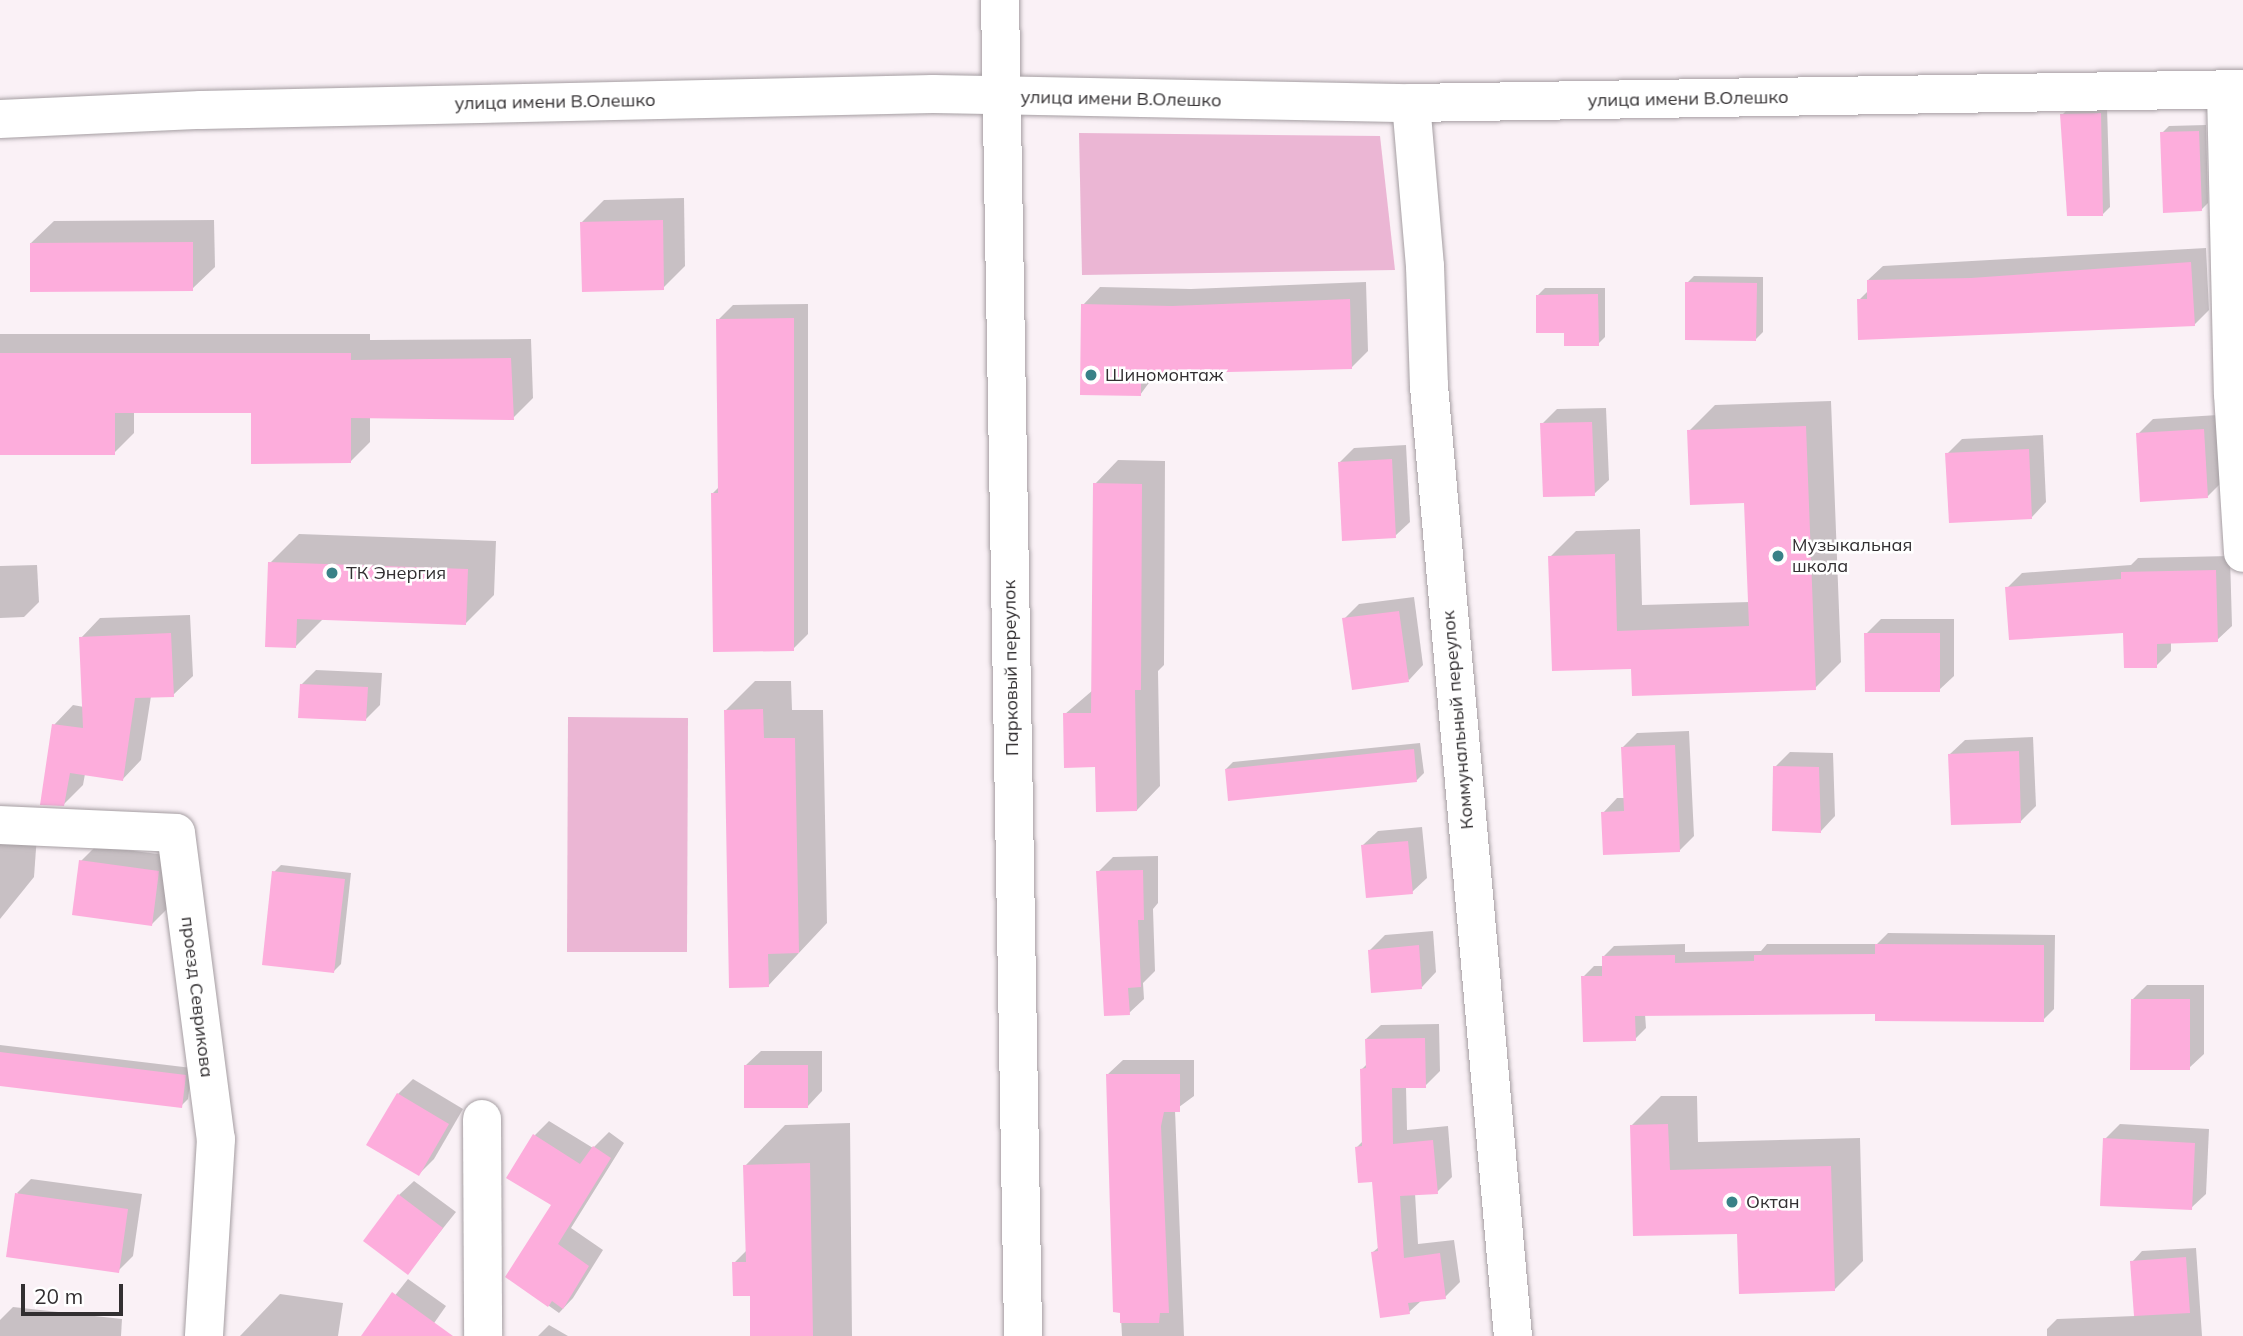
<!DOCTYPE html>
<html>
<head>
<meta charset="utf-8">
<style>
	body { margin:0 }
	#map { position:relative; width:2243px; height:1336px; overflow:hidden; background:#faf1f6; font-family:Mulish,sans-serif }
	div>[style] { position:absolute }
	.green>* { inset:0; background:#ebb6d4 }
	.shadow>* { inset:0; background:#0003 }
	.building>* { inset:0; background:#fdaddc }
	.roads { filter:drop-shadow(0 0 2px #a59ea2) drop-shadow(0 0 2px #a59ea2) }
	.minor>* { height:38px; margin:-19px; padding:0 19px; transform-origin:19px; border-radius:19px; background:#fff }
	.dots>* { width:19px; height:19px; translate:-50% -50%; box-sizing:border-box; border:4px solid #fff; border-radius:50% }
	span { translate:-50% -50%; white-space:nowrap; text-align:center; line-height:1.15; -webkit-text-stroke:5px #fff; paint-order:stroke }
	.street-label { font-size:18px; color:#322f31 }
	.poi-label { font-size:18px; color:#322f31 }
	.left { translate:0 -50%; text-align:left }
	.scale { position:absolute; left:21px; top:1284px; width:102px; height:32px; box-sizing:border-box; border:4px solid #322f31; border-top:0; padding-left:9px; font-size:21px; line-height:24px; white-space:nowrap; color:#322f31; -webkit-text-stroke:5px #fff; paint-order:stroke }
</style>
</head>
<body>
<div id="map">
	<div class="green">
		<div style="clip-path:polygon(1079px 133px,1380px 136px,1395px 270px,1082px 275px)"></div>
		<div style="clip-path:polygon(568px 717px,688px 718px,687px 952px,567px 952px)"></div>
	</div>
	<div class="shadow">
		<div style="clip-path:polygon(2107px 107px,2110px 207px,2103px 214px,2062px 115px,2069px 108px)"></div>
		<div style="clip-path:polygon(2206px 125px,2208px 203px,2201px 210px,2162px 133px,2169px 126px)"></div>
		<div style="clip-path:polygon(684px 198px,685px 266px,663px 288px,582px 222px,604px 200px)"></div>
		<div style="clip-path:polygon(214px 220px,215px 267px,192px 289px,31px 243px,54px 221px)"></div>
		<div style="clip-path:polygon(2206px 248px,2209px 310px,2194px 325px,1859px 300px,1868px 291px,1868px 280px,1883px 266px)"></div>
		<div style="clip-path:polygon(1694px 276px,1763px 277px,1763px 332px,1756px 339px,1687px 283px)"></div>
		<div style="clip-path:polygon(1366px 282px,1368px 351px,1351px 368px,1157px 372px,1140px 395px,1083px 305px,1100px 287px,1191px 289px)"></div>
		<div style="clip-path:polygon(1545px 288px,1605px 288px,1605px 337px,1598px 344px,1566px 331px,1538px 295px)"></div>
		<div style="clip-path:polygon(808px 304px,808px 634px,793px 649px,712px 494px,720px 486px,718px 320px,733px 305px)"></div>
		<div style="clip-path:polygon(0 334px,370px 334px,370px 340px,531px 339px,533px 398px,513px 418px,370px 417px,370px 442px,350px 462px,253px 411px,134px 411px,134px 433px,114px 453px,0 453px)"></div>
		<div style="clip-path:polygon(1831px 401px,1841px 662px,1815px 688px,1633px 668px,1550px 557px,1576px 531px,1640px 529px,1642px 605px,1750px 602px,1746px 501px,1689px 431px,1715px 405px)"></div>
		<div style="clip-path:polygon(1606px 408px,1609px 480px,1594px 494px,1542px 424px,1557px 409px)"></div>
		<div style="clip-path:polygon(2218px 415px,2222px 482px,2207px 497px,2138px 434px,2153px 419px)"></div>
		<div style="clip-path:polygon(2043px 435px,2046px 502px,2032px 517px,1947px 454px,1962px 439px)"></div>
		<div style="clip-path:polygon(1406px 445px,1410px 522px,1395px 536px,1340px 462px,1354px 448px)"></div>
		<div style="clip-path:polygon(1118px 460px,1165px 461px,1164px 665px,1158px 671px,1160px 786px,1137px 810px,1097px 765px,1065px 714px,1093px 690px,1095px 484px)"></div>
		<div style="clip-path:polygon(299px 534px,496px 541px,494px 595px,465px 624px,324px 618px,295px 647px,270px 563px)"></div>
		<div style="clip-path:polygon(2230px 556px,2232px 626px,2217px 640px,2171px 641px,2171px 651px,2156px 666px,2125px 631px,2007px 588px,2022px 573px,2131px 565px,2138px 558px)"></div>
		<div style="clip-path:polygon(37px 565px,39px 602px,24px 617px,0 618px,0 566px)"></div>
		<div style="clip-path:polygon(1414px 597px,1423px 665px,1409px 680px,1344px 619px,1359px 604px)"></div>
		<div style="clip-path:polygon(190px 615px,193px 676px,173px 695px,151px 696px,141px 760px,122px 780px,85px 774px,83px 785px,64px 804px,54px 725px,73px 705px,84px 707px,81px 638px,100px 618px)"></div>
		<div style="clip-path:polygon(1881px 619px,1954px 619px,1954px 676px,1939px 690px,1866px 634px)"></div>
		<div style="clip-path:polygon(316px 670px,382px 673px,380px 705px,365px 720px,301px 685px)"></div>
		<div style="clip-path:polygon(755px 681px,791px 681px,792px 710px,823px 710px,827px 923px,768px 986px,726px 710px)"></div>
		<div style="clip-path:polygon(1689px 731px,1694px 836px,1679px 851px,1603px 813px,1617px 798px,1625px 798px,1622px 748px,1637px 733px)"></div>
		<div style="clip-path:polygon(2033px 737px,2036px 806px,2021px 821px,1950px 754px,1965px 740px)"></div>
		<div style="clip-path:polygon(1420px 743px,1424px 773px,1417px 780px,1226px 769px,1233px 762px)"></div>
		<div style="clip-path:polygon(1790px 752px,1833px 753px,1835px 816px,1821px 831px,1775px 767px)"></div>
		<div style="clip-path:polygon(1422px 827px,1427px 878px,1412px 892px,1363px 845px,1378px 831px)"></div>
		<div style="clip-path:polygon(0 832px,37px 835px,34px 877px,0 919px)"></div>
		<div style="clip-path:polygon(96px 846px,173px 856px,167px 909px,152px 924px,81px 861px)"></div>
		<div style="clip-path:polygon(1158px 856px,1158px 903px,1153px 909px,1155px 971px,1143px 983px,1144px 999px,1129px 1013px,1098px 872px,1113px 857px)"></div>
		<div style="clip-path:polygon(281px 865px,351px 873px,341px 964px,334px 971px,274px 872px)"></div>
		<div style="clip-path:polygon(1433px 931px,1436px 972px,1422px 987px,1370px 950px,1385px 935px)"></div>
		<div style="clip-path:polygon(1888px 933px,2055px 935px,2054px 1009px,2043px 1020px,1876px 1012px,1645px 1014px,1646px 1028px,1635px 1039px,1583px 977px,1594px 966px,1604px 966px,1603px 957px,1614px 946px,1685px 944px,1685px 952px,1761px 951px,1767px 944px,1877px 944px)"></div>
		<div style="clip-path:polygon(2147px 985px,2204px 985px,2204px 1054px,2189px 1068px,2132px 1000px)"></div>
		<div style="clip-path:polygon(1439px 1024px,1440px 1071px,1425px 1086px,1406px 1086px,1407px 1130px,1448px 1126px,1452px 1177px,1437px 1192px,1415px 1193px,1418px 1244px,1454px 1240px,1460px 1282px,1445px 1297px,1422px 1300px,1409px 1312px,1373px 1252px,1379px 1247px,1373px 1180px,1357px 1147px,1363px 1141px,1362px 1069px,1367px 1064px,1366px 1039px,1381px 1025px)"></div>
		<div style="clip-path:polygon(0 1045px,192px 1068px,188px 1099px,181px 1106px,0 1084px)"></div>
		<div style="clip-path:polygon(761px 1051px,822px 1051px,822px 1091px,808px 1106px,746px 1065px)"></div>
		<div style="clip-path:polygon(1123px 1060px,1194px 1060px,1194px 1096px,1175px 1110px,1184px 1336px,1122px 1336px,1108px 1074px)"></div>
		<div style="clip-path:polygon(413px 1079px,463px 1109px,434px 1159px,419px 1174px,398px 1094px)"></div>
		<div style="clip-path:polygon(1661px 1096px,1697px 1096px,1698px 1142px,1860px 1138px,1863px 1261px,1834px 1290px,1739px 1232px,1635px 1234px,1632px 1125px)"></div>
		<div style="clip-path:polygon(549px 1121px,593px 1148px,609px 1132px,624px 1143px,571px 1228px,603px 1250px,573px 1298px,559px 1313px,507px 1276px,554px 1205px,535px 1135px)"></div>
		<div style="clip-path:polygon(850px 1123px,852px 1336px,751px 1336px,751px 1294px,734px 1263px,748px 1249px,745px 1166px,785px 1125px)"></div>
		<div style="clip-path:polygon(2120px 1124px,2209px 1129px,2206px 1194px,2191px 1208px,2105px 1139px)"></div>
		<div style="clip-path:polygon(31px 1179px,142px 1194px,133px 1256px,118px 1271px,17px 1193px)"></div>
		<div style="clip-path:polygon(414px 1181px,456px 1212px,408px 1272px,399px 1195px)"></div>
		<div style="clip-path:polygon(2196px 1248px,2202px 1336px,2047px 1336px,2047px 1329px,2057px 1319px,2135px 1316px,2132px 1262px,2142px 1251px)"></div>
		<div style="clip-path:polygon(408px 1279px,446px 1306px,425px 1336px,363px 1336px)"></div>
		<div style="clip-path:polygon(280px 1294px,343px 1303px,338px 1336px,240px 1336px)"></div>
		<div style="clip-path:polygon(13px 1307px,122px 1319px,121px 1336px,0 1336px,0 1320px)"></div>
		<div style="clip-path:polygon(549px 1325px,568px 1336px,538px 1336px)"></div>
	</div>
	<div class="building">
		<div style="clip-path:polygon(2101px 113px,2103px 216px,2067px 216px,2060px 114px)"></div>
		<div style="clip-path:polygon(2199px 131px,2202px 211px,2163px 213px,2160px 132px)"></div>
		<div style="clip-path:polygon(663px 220px,664px 290px,582px 292px,580px 222px)"></div>
		<div style="clip-path:polygon(193px 242px,193px 291px,30px 292px,30px 243px)"></div>
		<div style="clip-path:polygon(2191px 262px,2195px 326px,1858px 340px,1857px 299px,1867px 299px,1867px 280px,1971px 278px)"></div>
		<div style="clip-path:polygon(1685px 282px,1757px 283px,1756px 341px,1685px 340px)"></div>
		<div style="clip-path:polygon(1598px 294px,1599px 346px,1564px 346px,1564px 333px,1536px 333px,1536px 295px)"></div>
		<div style="clip-path:polygon(1350px 299px,1352px 369px,1141px 374px,1141px 396px,1080px 395px,1081px 304px,1172px 306px)"></div>
		<div style="clip-path:polygon(794px 318px,794px 651px,713px 652px,711px 493px,718px 493px,716px 319px)"></div>
		<div style="clip-path:polygon(0 353px,351px 353px,351px 360px,511px 358px,514px 420px,351px 418px,351px 463px,251px 464px,251px 413px,115px 413px,115px 455px,0 455px)"></div>
		<div style="clip-path:polygon(1592px 422px,1595px 496px,1543px 497px,1540px 423px)"></div>
		<div style="clip-path:polygon(1806px 426px,1816px 690px,1632px 696px,1631px 669px,1552px 671px,1548px 556px,1615px 554px,1617px 631px,1749px 626px,1744px 503px,1690px 505px,1687px 430px)"></div>
		<div style="clip-path:polygon(2204px 429px,2208px 498px,2140px 502px,2136px 433px)"></div>
		<div style="clip-path:polygon(2029px 449px,2032px 519px,1949px 523px,1945px 453px)"></div>
		<div style="clip-path:polygon(1392px 459px,1396px 538px,1342px 541px,1338px 462px)"></div>
		<div style="clip-path:polygon(1093px 483px,1142px 484px,1141px 690px,1135px 690px,1137px 811px,1096px 812px,1095px 767px,1064px 768px,1063px 713px,1091px 713px)"></div>
		<div style="clip-path:polygon(268px 562px,468px 569px,466px 625px,297px 619px,296px 648px,265px 647px)"></div>
		<div style="clip-path:polygon(2216px 570px,2218px 642px,2157px 644px,2157px 668px,2124px 668px,2123px 633px,2009px 640px,2005px 587px,2121px 579px,2121px 572px)"></div>
		<div style="clip-path:polygon(1399px 611px,1409px 682px,1352px 690px,1342px 618px)"></div>
		<div style="clip-path:polygon(171px 633px,174px 697px,135px 698px,123px 781px,70px 773px,64px 806px,40px 805px,52px 724px,83px 728px,79px 637px)"></div>
		<div style="clip-path:polygon(1864px 633px,1940px 633px,1940px 692px,1865px 692px)"></div>
		<div style="clip-path:polygon(300px 684px,368px 687px,366px 721px,298px 718px)"></div>
		<div style="clip-path:polygon(763px 709px,764px 738px,795px 738px,799px 953px,768px 954px,769px 987px,729px 988px,724px 710px)"></div>
		<div style="clip-path:polygon(1675px 745px,1680px 852px,1603px 855px,1601px 812px,1624px 811px,1621px 747px)"></div>
		<div style="clip-path:polygon(1414px 749px,1417px 782px,1228px 801px,1225px 769px)"></div>
		<div style="clip-path:polygon(2019px 751px,2021px 823px,1951px 825px,1948px 754px)"></div>
		<div style="clip-path:polygon(1773px 766px,1819px 767px,1821px 833px,1772px 831px)"></div>
		<div style="clip-path:polygon(1408px 841px,1413px 894px,1366px 898px,1361px 845px)"></div>
		<div style="clip-path:polygon(79px 860px,159px 871px,152px 926px,72px 915px)"></div>
		<div style="clip-path:polygon(1143px 870px,1144px 920px,1138px 920px,1141px 987px,1128px 988px,1130px 1015px,1104px 1016px,1096px 871px)"></div>
		<div style="clip-path:polygon(272px 871px,345px 879px,334px 973px,262px 965px)"></div>
		<div style="clip-path:polygon(1875px 944px,2044px 945px,2044px 1022px,1875px 1021px,1875px 1014px,1635px 1016px,1636px 1041px,1583px 1042px,1581px 976px,1602px 976px,1602px 956px,1675px 955px,1675px 963px,1754px 961px,1754px 955px,1875px 954px)"></div>
		<div style="clip-path:polygon(1419px 945px,1422px 989px,1371px 993px,1368px 950px)"></div>
		<div style="clip-path:polygon(2131px 999px,2190px 999px,2190px 1070px,2130px 1070px)"></div>
		<div style="clip-path:polygon(1425px 1038px,1426px 1088px,1392px 1088px,1393px 1144px,1433px 1140px,1438px 1194px,1400px 1196px,1404px 1258px,1440px 1253px,1446px 1299px,1408px 1303px,1410px 1314px,1380px 1318px,1371px 1252px,1378px 1251px,1372px 1182px,1358px 1183px,1355px 1147px,1362px 1146px,1360px 1069px,1366px 1068px,1365px 1039px)"></div>
		<div style="clip-path:polygon(0 1052px,186px 1075px,182px 1108px,0 1086px)"></div>
		<div style="clip-path:polygon(744px 1065px,808px 1065px,808px 1108px,744px 1108px)"></div>
		<div style="clip-path:polygon(1106px 1074px,1180px 1074px,1180px 1112px,1164px 1112px,1161px 1126px,1169px 1313px,1160px 1313px,1159px 1323px,1120px 1323px,1120px 1313px,1113px 1312px)"></div>
		<div style="clip-path:polygon(397px 1093px,449px 1124px,419px 1176px,366px 1145px)"></div>
		<div style="clip-path:polygon(1668px 1124px,1670px 1170px,1831px 1166px,1835px 1291px,1739px 1294px,1737px 1234px,1633px 1236px,1630px 1125px)"></div>
		<div style="clip-path:polygon(533px 1134px,580px 1164px,593px 1146px,611px 1158px,558px 1244px,589px 1266px,563px 1309px,552px 1301px,548px 1307px,505px 1277px,551px 1205px,506px 1178px)"></div>
		<div style="clip-path:polygon(2103px 1138px,2195px 1143px,2192px 1210px,2100px 1206px)"></div>
		<div style="clip-path:polygon(810px 1163px,813px 1336px,750px 1336px,750px 1296px,733px 1296px,732px 1262px,746px 1262px,743px 1165px)"></div>
		<div style="clip-path:polygon(15px 1193px,128px 1209px,119px 1273px,6px 1257px)"></div>
		<div style="clip-path:polygon(398px 1194px,443px 1228px,408px 1275px,363px 1241px)"></div>
		<div style="clip-path:polygon(2186px 1257px,2190px 1313px,2134px 1316px,2130px 1261px)"></div>
		<div style="clip-path:polygon(392px 1292px,453px 1336px,361px 1336px)"></div>
	</div>
	<div class="roads">
		<div class="minor">
			<div style="left:1000px;top:0;width:1336px;rotate:89.01deg"></div>
			<div style="left:2226px;top:91px;width:303px;rotate:88.7deg"></div>
			<div style="left:2233px;top:394px;width:159px;rotate:86.4deg"></div>
			<div style="left:1411px;top:103px;width:164px;rotate:85.1deg"></div>
			<div style="left:1425px;top:266px;width:120px;rotate:88.1deg"></div>
			<div style="left:1429px;top:386px;width:954px;rotate:84.95deg"></div>
			<div style="left:0;top:119px;width:201px;rotate:-2.6deg"></div>
			<div style="left:201px;top:110px;width:732px;rotate:-1.25deg"></div>
			<div style="left:933px;top:94px;width:478px;rotate:1.1deg"></div>
			<div style="left:1411px;top:103px;width:832px;rotate:-0.96deg"></div>
			<div style="left:0;top:825px;width:176px;rotate:2.6deg"></div>
			<div style="left:176px;top:833px;width:309px;rotate:82.6deg"></div>
			<div style="left:216px;top:1139px;width:197px;rotate:93.5deg"></div>
			<div style="left:482px;top:1119px;width:217px;rotate:89.7deg"></div>
		</div>
	</div>
	<div class="dots">
		<div style="left:1091px;top:375px;background:#398187"></div>
		<div style="left:1778px;top:556px;background:#398187"></div>
		<div style="left:332px;top:573px;background:#398187"></div>
		<div style="left:1732px;top:1202px;background:#398187"></div>
	</div>
	<div class="street-label">
		<span style="left:1121px;top:99px;rotate:1deg">улица имени В.Олешко</span>
		<span style="left:1688px;top:99px;rotate:-1deg">улица имени В.Олешко</span>
		<span style="left:555px;top:102px;rotate:-1deg">улица имени В.Олешко</span>
		<span style="left:1011px;top:668px;rotate:-91deg">Парковый переулок</span>
		<span style="left:1458px;top:720px;rotate:-95deg">Коммунальный переулок</span>
		<span style="left:197px;top:997px;rotate:83deg">проезд Севрикова</span>
	</div>
	<div class="poi-label">
		<span class="left" style="left:1105px;top:375px">Шиномонтаж</span>
		<span class="left" style="left:1792px;top:556px">Музыкальная<br>школа</span>
		<span class="left" style="left:346px;top:573px">ТК Энергия</span>
		<span class="left" style="left:1746px;top:1202px">Октан</span>
	</div>
	<div class="scale">20 m</div>
</div>
</body>
</html>
